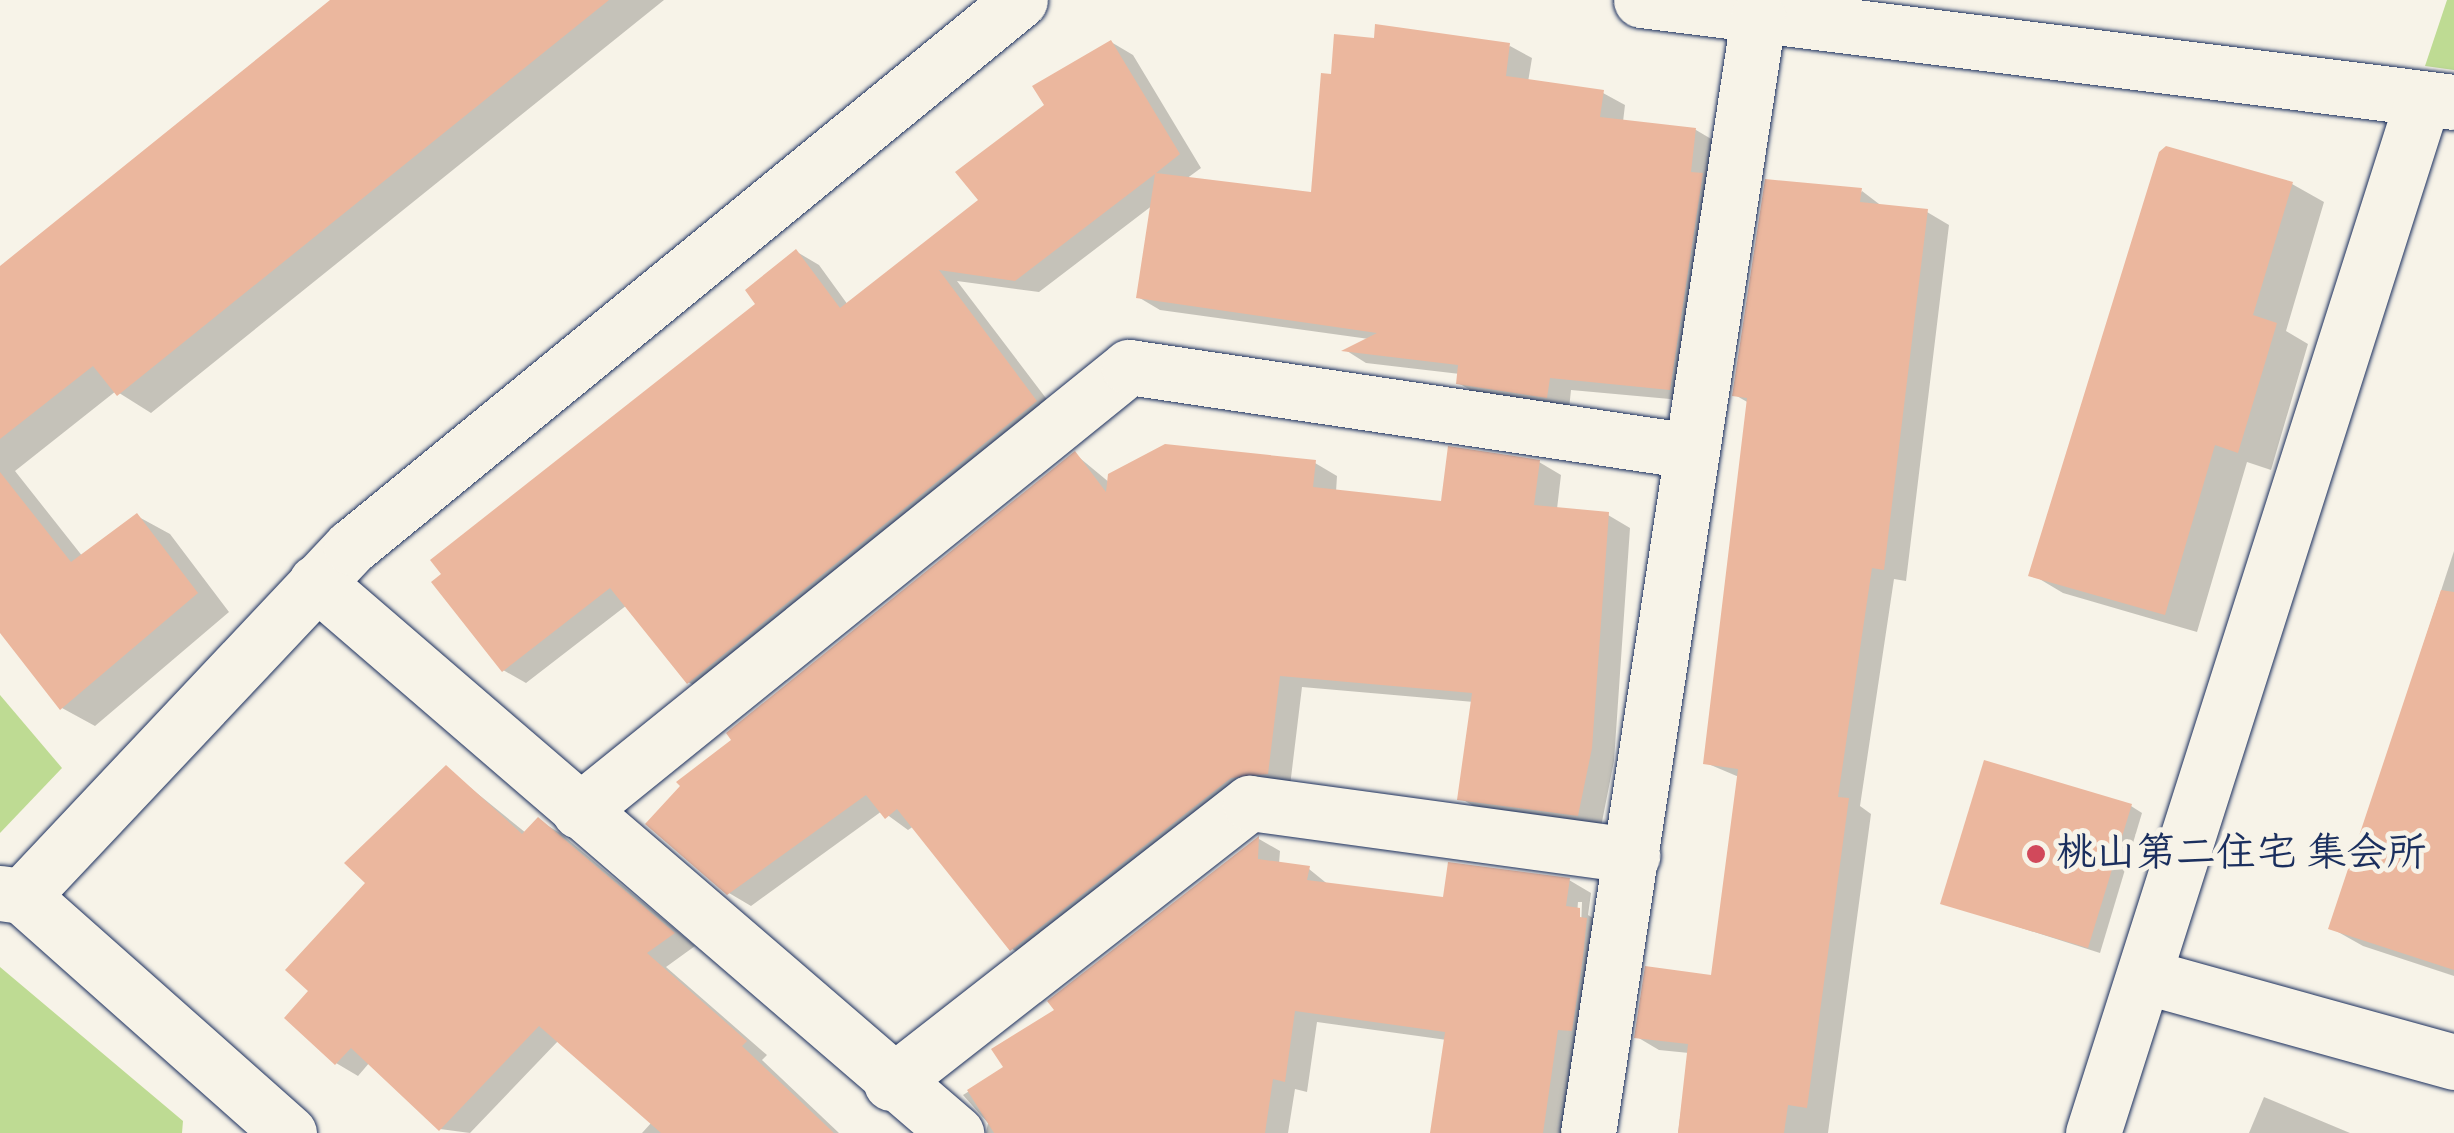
<!DOCTYPE html>
<html>
<head>
<meta charset="utf-8">
<style>
	body { margin:0 }
	#map { position:relative; width:2454px; height:1133px; overflow:hidden; background:#f7f3e8; font-family:Mynerve,"Klee One",sans-serif }
	div>[style] { position:absolute }
	.green>* { inset:0; background:#bedb93 }
	.shadow>* { inset:0; background:#0003 }
	.building>* { inset:0; background:#ebb79e }
	.roads { filter:drop-shadow(0 0 2px #1b2f5e) drop-shadow(0 0 2px #1b2f5e) }
	.minor>* { height:55px; margin:-27.5px; padding:0 27.5px; transform-origin:27.5px; border-radius:27.5px; background:#f7f3e8 }
	.dots>* { width:28px; height:28px; translate:-50% -50%; box-sizing:border-box; border:5px solid #f7f3e8; border-radius:50% }
	span { translate:-50% -50%; white-space:nowrap; text-align:center; line-height:1.15; -webkit-text-stroke:10px #f7f3e8; paint-order:stroke }
	.poi-label { font-size:40px; color:#1b2f5e; font-weight:700 }
	.left { translate:0 -50%; text-align:left }
</style>
</head>
<body>
<div id="map">
	<div class="green">
		<div style="clip-path:polygon(2447px 0,2454px 0,2454px 70px,2425px 66px)"></div>
		<div style="clip-path:polygon(0 695px,62px 768px,0 833px)"></div>
		<div style="clip-path:polygon(0 967px,183px 1121px,182px 1133px,0 1133px)"></div>
	</div>
	<div class="shadow">
		<div style="clip-path:polygon(337px 0,664px 0,151px 413px,116px 391px,15px 471px,83px 557px,137px 516px,170px 534px,229px 612px,95px 726px,62px 708px,0 629px,0 268px)"></div>
		<div style="clip-path:polygon(1111px 42px,1133px 55px,1201px 168px,1186px 179px,1314px 195px,1510px 46px,1532px 58px,1528px 82px,1603px 93px,1625px 105px,1623px 122px,1696px 130px,1718px 143px,1692px 401px,1571px 390px,1569px 409px,1481px 396px,1458px 383px,1460px 374px,1366px 363px,1347px 351px,1369px 339px,1160px 310px,1138px 297px,1153px 205px,1039px 292px,957px 281px,1058px 414px,711px 695px,688px 682px,627px 605px,526px 683px,503px 670px,797px 252px,819px 265px,848px 305px,981px 201px,1047px 105px)"></div>
		<div style="clip-path:polygon(2292px 184px,2324px 202px,2286px 331px,2308px 344px,2271px 470px,2247px 462px,2197px 632px,2063px 593px,2031px 574px)"></div>
		<div style="clip-path:polygon(1862px 191px,1883px 207px,1927px 212px,1949px 225px,1906px 581px,1894px 579px,1860px 806px,1871px 814px,1828px 1133px,1678px 1133px,1689px 1053px,1659px 1050px,1637px 1037px,1713px 978px,1739px 777px,1706px 763px,1749px 403px,1735px 395px)"></div>
		<div style="clip-path:polygon(1075px 454px,1110px 483px,1315px 463px,1337px 476px,1336px 492px,1444px 503px,1539px 462px,1561px 475px,1557px 509px,1608px 515px,1630px 528px,1614px 761px,1601px 827px,1482px 811px,1460px 798px,1474px 702px,1302px 687px,1290px 786px,1034px 961px,1012px 949px,914px 826px,908px 830px,882px 811px,751px 906px,729px 893px,735px 740px)"></div>
		<div style="clip-path:polygon(2454px 551px,2454px 976px,2363px 946px,2331px 928px)"></div>
		<div style="clip-path:polygon(446px 768px,526px 833px,538px 820px,560px 833px,695px 946px,666px 967px,767px 1055px,762px 1060px,839px 1133px,642px 1133px,652px 1122px,559px 1040px,470px 1133px,440px 1129px,370px 1062px,358px 1076px,336px 1063px,312px 991px,369px 883px)"></div>
		<div style="clip-path:polygon(2131px 806px,2142px 813px,2100px 953px,1943px 903px)"></div>
		<div style="clip-path:polygon(evenodd,1259px 839px,1280px 851px,1279px 864px,1309px 869px,1330px 886px,1446px 900px,1569px 880px,1591px 893px,1588px 915px,1601px 923px,1566px 1133px,1432px 1133px,1447px 1040px,1317px 1022px,1307px 1092px,1295px 1089px,1288px 1133px,986px 1133px,988px 1123px,963px 1095px,1006px 1068px,1058px 1011px,1050px 1001px,1259px 839px,1578px 902px,1582px 902px,1581px 929px,1576px 929px,1578px 902px)"></div>
		<div style="clip-path:polygon(2264px 1097px,2350px 1133px,2249px 1133px)"></div>
	</div>
	<div class="building">
		<div style="clip-path:polygon(330px 0,609px 0,117px 396px,93px 366px,0 439px,0 266px)"></div>
		<div style="clip-path:polygon(1375px 24px,1510px 43px,1506px 76px,1604px 90px,1600px 117px,1696px 128px,1691px 172px,1703px 173px,1670px 390px,1550px 378px,1547px 398px,1456px 384px,1458px 365px,1341px 351px,1377px 333px,1136px 298px,1155px 174px,1015px 281px,939px 270px,1037px 401px,687px 684px,610px 588px,502px 672px,431px 582px,441px 574px,430px 560px,755px 304px,745px 290px,796px 249px,840px 308px,978px 200px,955px 172px,1044px 105px,1032px 86px,1111px 40px,1180px 154px,1156px 173px,1311px 192px,1321px 73px,1331px 74px,1334px 34px,1374px 38px)"></div>
		<div style="clip-path:polygon(2166px 146px,2293px 182px,2253px 315px,2277px 323px,2238px 453px,2215px 445px,2165px 615px,2028px 576px,2159px 152px)"></div>
		<div style="clip-path:polygon(1765px 179px,1862px 188px,1860px 202px,1928px 209px,1884px 570px,1872px 568px,1838px 797px,1849px 798px,1807px 1108px,1788px 1105px,1784px 1133px,1678px 1133px,1688px 1044px,1634px 1038px,1645px 966px,1711px 975px,1738px 769px,1703px 764px,1747px 398px,1732px 396px)"></div>
		<div style="clip-path:polygon(1165px 444px,1316px 460px,1313px 487px,1441px 501px,1448px 446px,1540px 460px,1534px 505px,1609px 512px,1592px 748px,1578px 816px,1457px 800px,1472px 693px,1280px 676px,1268px 774px,1231px 778px,1010px 951px,897px 809px,885px 819px,866px 795px,727px 895px,645px 824px,680px 786px,676px 782px,731px 740px,726px 733px,1075px 451px,1106px 492px,1108px 474px)"></div>
		<div style="clip-path:polygon(0 472px,71px 562px,137px 513px,198px 593px,60px 710px,0 633px)"></div>
		<div style="clip-path:polygon(2441px 590px,2454px 592px,2454px 970px,2328px 929px)"></div>
		<div style="clip-path:polygon(1984px 760px,2132px 804px,2088px 948px,1940px 904px)"></div>
		<div style="clip-path:polygon(446px 765px,522px 834px,538px 817px,675px 933px,647px 953px,747px 1041px,742px 1046px,834px 1133px,661px 1133px,539px 1026px,439px 1131px,351px 1048px,335px 1065px,284px 1018px,308px 991px,285px 970px,365px 883px,344px 863px)"></div>
		<div style="clip-path:polygon(1259px 836px,1258px 859px,1310px 866px,1307px 880px,1443px 897px,1448px 862px,1570px 878px,1566px 906px,1580px 908px,1580px 917px,1587px 918px,1583px 957px,1572px 1031px,1558px 1030px,1543px 1133px,1430px 1133px,1445px 1032px,1295px 1011px,1285px 1082px,1273px 1079px,1265px 1133px,994px 1133px,967px 1090px,1003px 1067px,991px 1049px,1054px 1010px,1047px 1001px)"></div>
	</div>
	<div class="roads">
		<div class="minor">
			<div style="left:1641px;top:0;width:819px;rotate:7.15deg"></div>
			<div style="left:316px;top:582px;width:845px;rotate:40.73deg"></div>
			<div style="left:579px;top:811px;width:707px;rotate:-38.91deg"></div>
			<div style="left:1129px;top:367px;width:568px;rotate:8.5deg"></div>
			<div style="left:0;top:893px;width:22px;rotate:8deg"></div>
			<div style="left:22px;top:896px;width:357px;rotate:41.6deg"></div>
			<div style="left:22px;top:896px;width:480px;rotate:-46.7deg"></div>
			<div style="left:351px;top:547px;width:864px;rotate:-39.27deg"></div>
			<div style="left:2144px;top:976px;width:322px;rotate:15.5deg"></div>
			<div style="left:891px;top:1083px;width:455px;rotate:-38deg"></div>
			<div style="left:1250px;top:803px;width:386px;rotate:7.8deg"></div>
			<div style="left:1588px;top:1133px;width:1128px;rotate:-81.33deg"></div>
			<div style="left:2093px;top:1133px;width:1085px;rotate:-72.3deg"></div>
		</div>
	</div>
	<div class="dots">
		<div style="left:2036px;top:854px;background:#d1495b"></div>
	</div>
	<div class="poi-label">
		<span class="left" style="left:2056px;top:854px">桃山第二住宅 集会所</span>
	</div>
</div>
</body>
</html>
